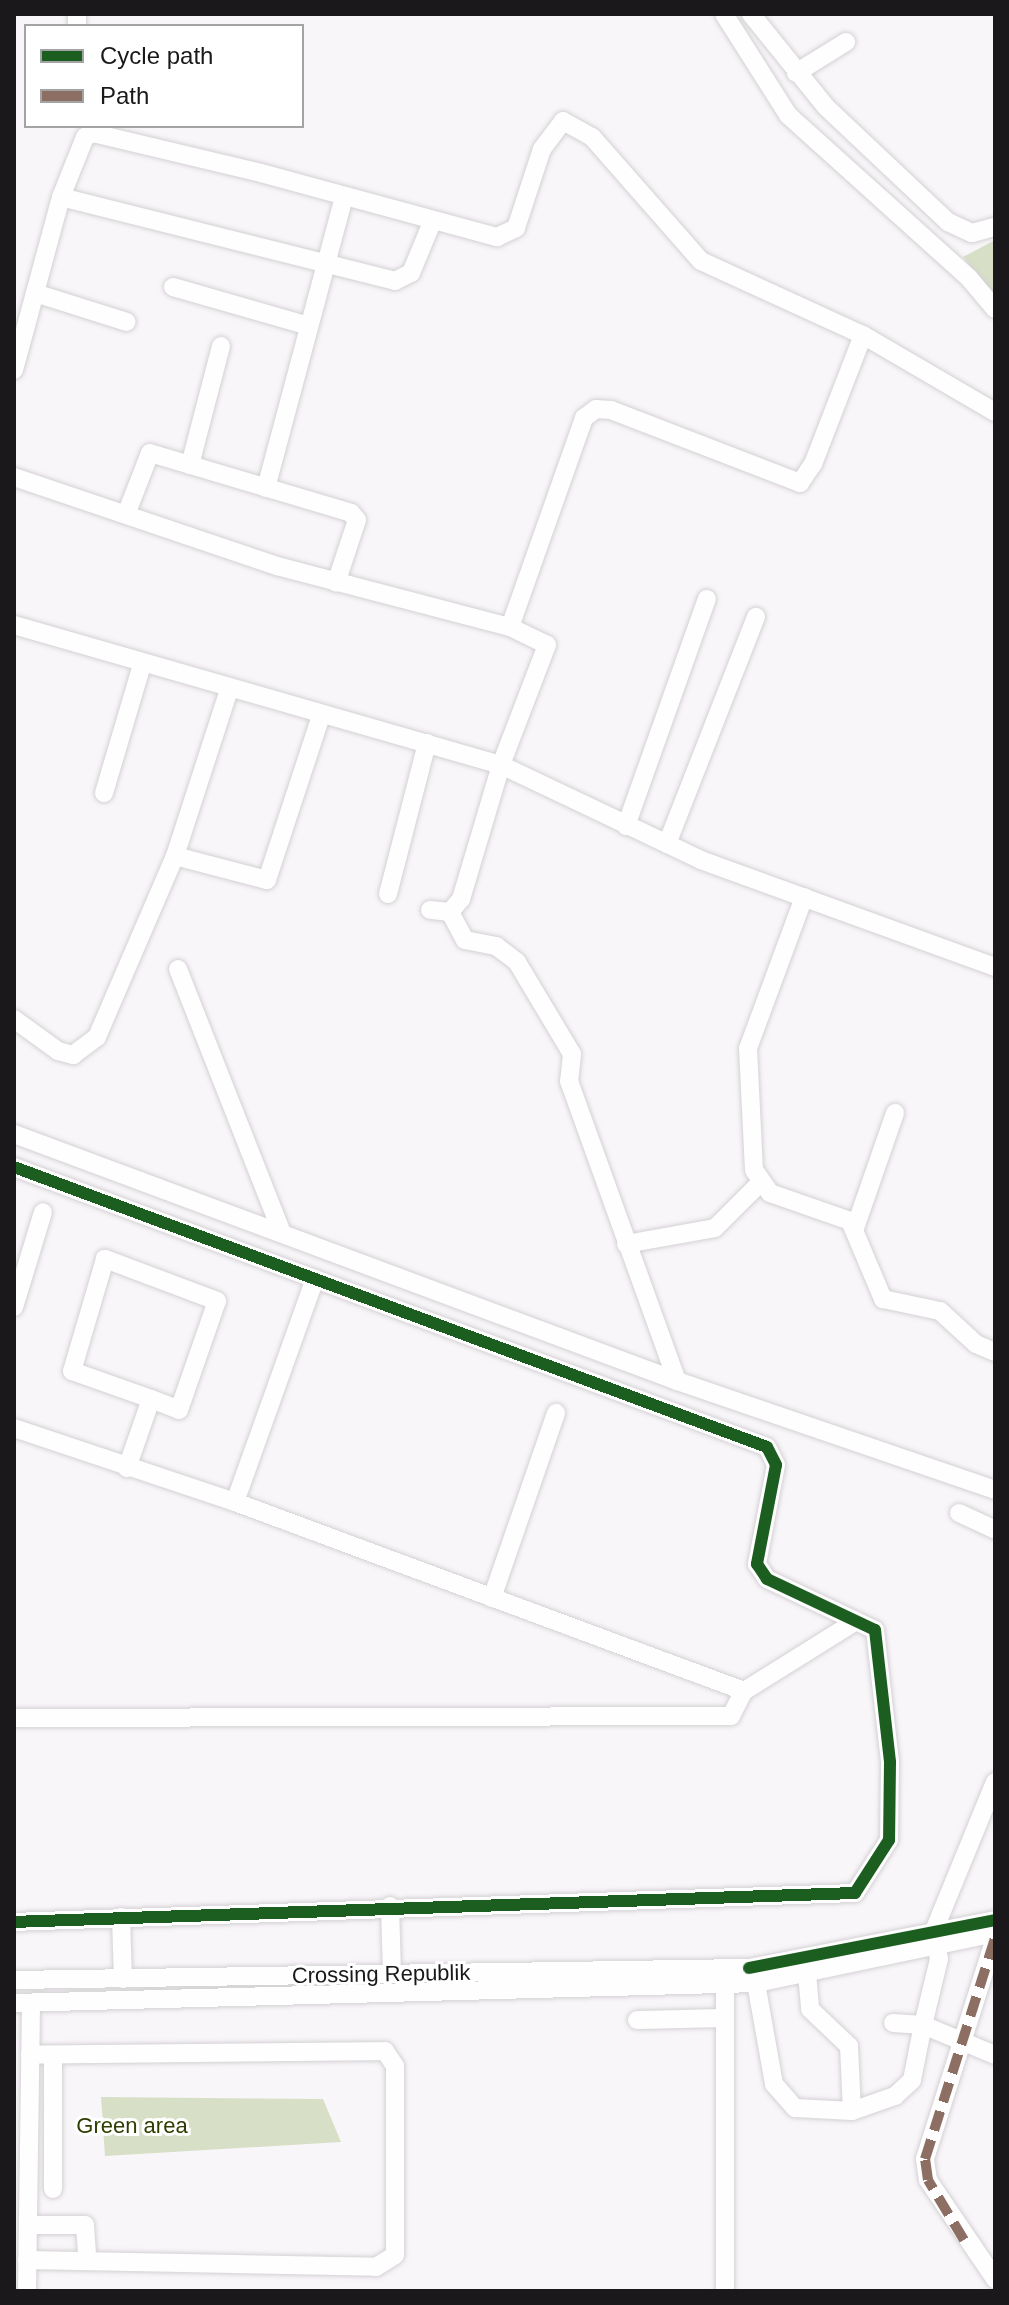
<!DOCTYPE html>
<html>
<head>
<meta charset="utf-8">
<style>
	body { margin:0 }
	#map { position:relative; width:1009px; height:2305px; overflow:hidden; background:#f9f6fa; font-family:Helvetica,sans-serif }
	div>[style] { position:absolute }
	.green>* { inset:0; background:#d7dfc7 }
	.roads { filter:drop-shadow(0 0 2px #d3d1d3) drop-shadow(0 0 2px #d3d1d3) }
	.minor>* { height:18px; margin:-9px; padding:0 9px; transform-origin:9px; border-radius:9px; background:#fefefe }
	.quiet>* { height:10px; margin-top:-5px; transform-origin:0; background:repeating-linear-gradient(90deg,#8d6e63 0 20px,transparent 0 30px) }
	.cycleway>* { height:12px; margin:-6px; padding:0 6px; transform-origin:6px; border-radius:6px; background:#1b5e20 }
	span { translate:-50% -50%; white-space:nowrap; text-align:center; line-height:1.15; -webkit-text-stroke:6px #fff; paint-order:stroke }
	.street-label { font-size:22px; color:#1a181a }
	.park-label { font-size:22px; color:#2d3e00 }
	.frame { position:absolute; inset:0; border:16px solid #1a181a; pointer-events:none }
	.legend { position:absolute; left:24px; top:24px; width:280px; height:104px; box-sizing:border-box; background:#fff; border:2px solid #a3a3a3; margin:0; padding:10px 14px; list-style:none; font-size:24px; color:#1a181a }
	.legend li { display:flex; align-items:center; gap:16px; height:40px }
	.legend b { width:40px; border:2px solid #a3a3a3 }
</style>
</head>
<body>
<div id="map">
	<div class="green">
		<div style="clip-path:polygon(995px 240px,995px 296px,963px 257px)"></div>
		<div style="clip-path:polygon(101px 2097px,323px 2099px,341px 2142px,105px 2156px)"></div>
	</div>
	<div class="roads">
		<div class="minor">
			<div style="left:77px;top:14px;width:12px;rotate:90deg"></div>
			<div style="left:724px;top:14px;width:120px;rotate:57.6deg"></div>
			<div style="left:788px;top:115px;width:244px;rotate:42deg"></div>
			<div style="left:969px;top:278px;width:40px;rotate:50deg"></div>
			<div style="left:751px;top:14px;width:119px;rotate:51.1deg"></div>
			<div style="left:826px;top:107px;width:168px;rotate:43.3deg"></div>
			<div style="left:948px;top:222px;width:26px;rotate:25deg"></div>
			<div style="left:972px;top:233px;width:24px;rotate:-15deg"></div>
			<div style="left:796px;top:73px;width:59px;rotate:-31.8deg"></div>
			<div style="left:61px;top:197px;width:344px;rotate:14.1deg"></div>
			<div style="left:395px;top:281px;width:18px;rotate:-27deg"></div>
			<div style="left:411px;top:273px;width:57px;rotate:-67.5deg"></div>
			<div style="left:173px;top:287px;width:141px;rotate:16deg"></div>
			<div style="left:35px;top:293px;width:96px;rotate:17.5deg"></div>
			<div style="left:14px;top:370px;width:179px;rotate:-74.8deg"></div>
			<div style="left:61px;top:197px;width:65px;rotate:-68.2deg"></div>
			<div style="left:85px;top:137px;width:9px;rotate:-27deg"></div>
			<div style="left:93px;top:133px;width:173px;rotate:13.4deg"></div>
			<div style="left:261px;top:173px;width:245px;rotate:15.2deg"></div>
			<div style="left:497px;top:237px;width:21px;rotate:-25deg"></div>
			<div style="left:516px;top:228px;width:83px;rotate:-71.8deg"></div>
			<div style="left:542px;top:149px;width:35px;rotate:-53deg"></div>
			<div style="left:563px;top:121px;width:33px;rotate:29deg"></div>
			<div style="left:592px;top:137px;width:165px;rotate:48.7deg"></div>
			<div style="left:701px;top:261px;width:178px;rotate:24.6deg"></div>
			<div style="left:863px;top:335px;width:153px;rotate:30.3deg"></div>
			<div style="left:190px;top:465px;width:123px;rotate:-75.4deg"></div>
			<div style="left:14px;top:477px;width:278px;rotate:18.7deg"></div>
			<div style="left:277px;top:566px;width:241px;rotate:14.7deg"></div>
			<div style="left:510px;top:627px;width:41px;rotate:25.9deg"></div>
			<div style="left:547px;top:645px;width:129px;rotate:111deg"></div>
			<div style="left:501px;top:765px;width:140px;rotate:106.6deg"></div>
			<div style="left:461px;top:899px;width:17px;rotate:130deg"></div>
			<div style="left:450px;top:912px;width:20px;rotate:-174deg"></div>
			<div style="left:266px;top:488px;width:302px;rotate:-75deg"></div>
			<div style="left:127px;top:512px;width:63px;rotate:-68.7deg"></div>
			<div style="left:150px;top:453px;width:210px;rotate:16.6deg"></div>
			<div style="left:351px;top:513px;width:9px;rotate:49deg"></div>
			<div style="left:357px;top:520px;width:66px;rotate:108.4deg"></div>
			<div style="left:14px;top:625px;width:507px;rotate:16.04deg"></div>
			<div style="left:501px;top:765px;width:221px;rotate:25.4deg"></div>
			<div style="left:701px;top:860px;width:313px;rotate:20deg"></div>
			<div style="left:510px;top:627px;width:222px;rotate:-70.5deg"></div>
			<div style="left:584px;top:418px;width:15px;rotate:-37deg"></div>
			<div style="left:596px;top:409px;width:15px;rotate:4deg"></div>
			<div style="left:611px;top:410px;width:203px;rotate:21.1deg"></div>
			<div style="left:800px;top:483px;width:23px;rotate:-56deg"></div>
			<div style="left:813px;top:464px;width:138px;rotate:-68.8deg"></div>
			<div style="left:104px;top:793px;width:134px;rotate:-73.5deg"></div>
			<div style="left:626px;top:826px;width:241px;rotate:-70.4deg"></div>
			<div style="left:667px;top:844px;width:244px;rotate:-68.6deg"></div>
			<div style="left:175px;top:856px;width:95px;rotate:14.6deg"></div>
			<div style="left:267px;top:880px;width:173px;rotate:-71.8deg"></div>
			<div style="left:388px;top:894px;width:156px;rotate:-75.5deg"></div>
			<div style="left:804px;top:897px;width:161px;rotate:110.3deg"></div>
			<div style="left:748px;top:1048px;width:122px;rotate:87.2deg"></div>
			<div style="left:754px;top:1170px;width:28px;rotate:55deg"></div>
			<div style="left:770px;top:1193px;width:85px;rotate:19.3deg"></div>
			<div style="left:850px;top:1221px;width:85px;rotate:67.1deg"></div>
			<div style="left:883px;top:1299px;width:58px;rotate:11.9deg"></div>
			<div style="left:940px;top:1311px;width:49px;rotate:42.5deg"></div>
			<div style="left:976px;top:1344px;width:21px;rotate:23deg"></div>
			<div style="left:450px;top:912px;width:32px;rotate:62deg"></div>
			<div style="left:465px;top:940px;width:32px;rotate:11deg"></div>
			<div style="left:496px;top:946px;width:26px;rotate:37deg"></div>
			<div style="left:517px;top:962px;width:107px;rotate:59.1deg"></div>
			<div style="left:572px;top:1054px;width:27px;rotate:96deg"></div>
			<div style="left:569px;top:1081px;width:319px;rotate:70.2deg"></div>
			<div style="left:178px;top:969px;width:282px;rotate:68.5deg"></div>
			<div style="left:14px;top:1019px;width:54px;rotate:36deg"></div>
			<div style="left:58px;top:1051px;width:16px;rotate:15deg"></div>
			<div style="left:73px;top:1055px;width:30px;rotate:-37deg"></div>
			<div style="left:97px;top:1037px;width:197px;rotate:-66.7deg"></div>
			<div style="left:175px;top:856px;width:175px;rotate:-72deg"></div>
			<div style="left:14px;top:1134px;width:708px;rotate:20.43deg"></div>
			<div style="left:677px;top:1381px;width:336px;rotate:18.9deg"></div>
			<div style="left:14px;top:1167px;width:803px;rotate:20.4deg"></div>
			<div style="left:767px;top:1447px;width:20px;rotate:63deg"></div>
			<div style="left:776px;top:1465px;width:101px;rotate:100.9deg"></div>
			<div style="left:757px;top:1564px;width:18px;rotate:56deg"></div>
			<div style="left:767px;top:1579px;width:119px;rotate:25.3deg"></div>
			<div style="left:875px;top:1630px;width:133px;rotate:83.5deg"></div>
			<div style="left:890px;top:1762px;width:78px;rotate:90.7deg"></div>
			<div style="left:889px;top:1840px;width:63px;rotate:122.7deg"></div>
			<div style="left:855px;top:1893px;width:841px;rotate:178.03deg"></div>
			<div style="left:855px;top:1228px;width:122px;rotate:-70.8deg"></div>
			<div style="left:626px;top:1244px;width:90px;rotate:-10.2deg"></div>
			<div style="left:715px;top:1228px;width:64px;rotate:-45deg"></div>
			<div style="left:14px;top:1307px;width:99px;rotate:-73deg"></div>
			<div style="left:14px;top:1428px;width:233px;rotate:18.5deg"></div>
			<div style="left:235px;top:1502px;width:543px;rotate:20.37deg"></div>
			<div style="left:744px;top:1691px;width:132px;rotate:-32deg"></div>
			<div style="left:127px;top:1468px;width:73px;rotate:-70.8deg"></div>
			<div style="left:151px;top:1399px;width:30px;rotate:21deg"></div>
			<div style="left:179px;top:1410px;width:115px;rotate:-70.8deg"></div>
			<div style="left:217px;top:1301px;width:120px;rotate:-159.4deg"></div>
			<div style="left:105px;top:1259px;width:117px;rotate:106.4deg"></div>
			<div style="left:72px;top:1371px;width:84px;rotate:19.5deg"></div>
			<div style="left:235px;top:1502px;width:237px;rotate:-70.3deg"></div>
			<div style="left:959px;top:1513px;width:40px;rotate:25deg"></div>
			<div style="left:492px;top:1598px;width:196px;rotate:-70.9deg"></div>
			<div style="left:14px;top:1718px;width:717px;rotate:-0.16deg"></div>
			<div style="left:731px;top:1716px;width:28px;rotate:-63deg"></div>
			<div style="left:995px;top:1782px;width:161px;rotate:112.3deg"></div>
			<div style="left:934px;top:1931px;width:28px;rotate:80deg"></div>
			<div style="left:939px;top:1959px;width:68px;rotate:103.6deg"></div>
			<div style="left:923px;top:2025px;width:78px;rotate:22.6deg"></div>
			<div style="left:390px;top:1906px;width:66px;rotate:88.3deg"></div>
			<div style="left:121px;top:1917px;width:62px;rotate:88.2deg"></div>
			<div style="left:995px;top:1938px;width:232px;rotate:107.6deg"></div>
			<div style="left:925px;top:2159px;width:21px;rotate:82deg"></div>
			<div style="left:928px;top:2180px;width:120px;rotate:55.9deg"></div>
			<div style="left:807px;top:1973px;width:36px;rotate:85deg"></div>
			<div style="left:810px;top:2009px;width:54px;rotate:43.5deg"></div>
			<div style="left:849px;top:2046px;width:65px;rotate:87.4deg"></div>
			<div style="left:14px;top:1980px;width:735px;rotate:-0.94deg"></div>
			<div style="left:749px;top:1968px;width:251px;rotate:-11deg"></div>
			<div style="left:756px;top:1983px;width:103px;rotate:79.9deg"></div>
			<div style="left:774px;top:2084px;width:32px;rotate:49deg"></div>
			<div style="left:795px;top:2108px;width:57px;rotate:3deg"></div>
			<div style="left:852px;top:2111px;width:46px;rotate:-19.2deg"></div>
			<div style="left:895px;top:2096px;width:23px;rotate:-43deg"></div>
			<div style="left:912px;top:2080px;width:56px;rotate:-78.7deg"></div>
			<div style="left:923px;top:2025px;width:30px;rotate:-176deg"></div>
			<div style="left:725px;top:1985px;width:306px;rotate:90deg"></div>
			<div style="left:14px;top:2003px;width:742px;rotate:-1.54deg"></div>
			<div style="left:756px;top:1983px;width:244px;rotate:-11.8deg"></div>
			<div style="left:637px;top:2020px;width:88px;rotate:-1.3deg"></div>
			<div style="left:53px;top:2189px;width:134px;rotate:-90deg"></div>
			<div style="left:28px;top:2225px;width:57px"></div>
			<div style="left:85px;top:2225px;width:32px;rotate:86deg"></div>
			<div style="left:27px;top:2260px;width:349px;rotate:1.1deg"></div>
			<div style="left:376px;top:2267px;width:22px;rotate:-32deg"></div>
			<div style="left:395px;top:2255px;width:189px;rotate:-90deg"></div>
			<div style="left:395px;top:2066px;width:18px;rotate:-124deg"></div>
			<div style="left:385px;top:2051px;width:355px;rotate:179.4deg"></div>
			<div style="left:27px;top:2291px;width:288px;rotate:-89.2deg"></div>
		</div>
	</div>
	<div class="quiet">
		<div style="left:964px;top:2240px;width:70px;rotate:-121deg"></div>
		<div style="left:928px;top:2180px;width:21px;rotate:-98deg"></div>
		<div style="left:925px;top:2159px;width:232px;rotate:-72.4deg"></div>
	</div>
	<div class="cycleway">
		<div style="left:14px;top:1167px;width:803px;rotate:20.4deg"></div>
		<div style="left:767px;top:1447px;width:20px;rotate:63deg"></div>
		<div style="left:776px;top:1465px;width:101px;rotate:100.9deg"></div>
		<div style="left:757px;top:1564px;width:18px;rotate:56deg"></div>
		<div style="left:767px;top:1579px;width:119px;rotate:25.3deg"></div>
		<div style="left:875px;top:1630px;width:133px;rotate:83.5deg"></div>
		<div style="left:890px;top:1762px;width:78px;rotate:90.7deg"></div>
		<div style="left:889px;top:1840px;width:63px;rotate:122.7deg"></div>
		<div style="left:855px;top:1893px;width:841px;rotate:178.03deg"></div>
		<div style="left:749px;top:1968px;width:251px;rotate:-11deg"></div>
	</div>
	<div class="street-label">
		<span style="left:381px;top:1974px;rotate:-1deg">Crossing Republik</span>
	</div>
	<div class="park-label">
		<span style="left:132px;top:2126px">Green area</span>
	</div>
	<div class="frame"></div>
	<ul class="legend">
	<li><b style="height:10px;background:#1b5e20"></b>Cycle path</li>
	<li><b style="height:10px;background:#8d6e63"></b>Path</li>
	</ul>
</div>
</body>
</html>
